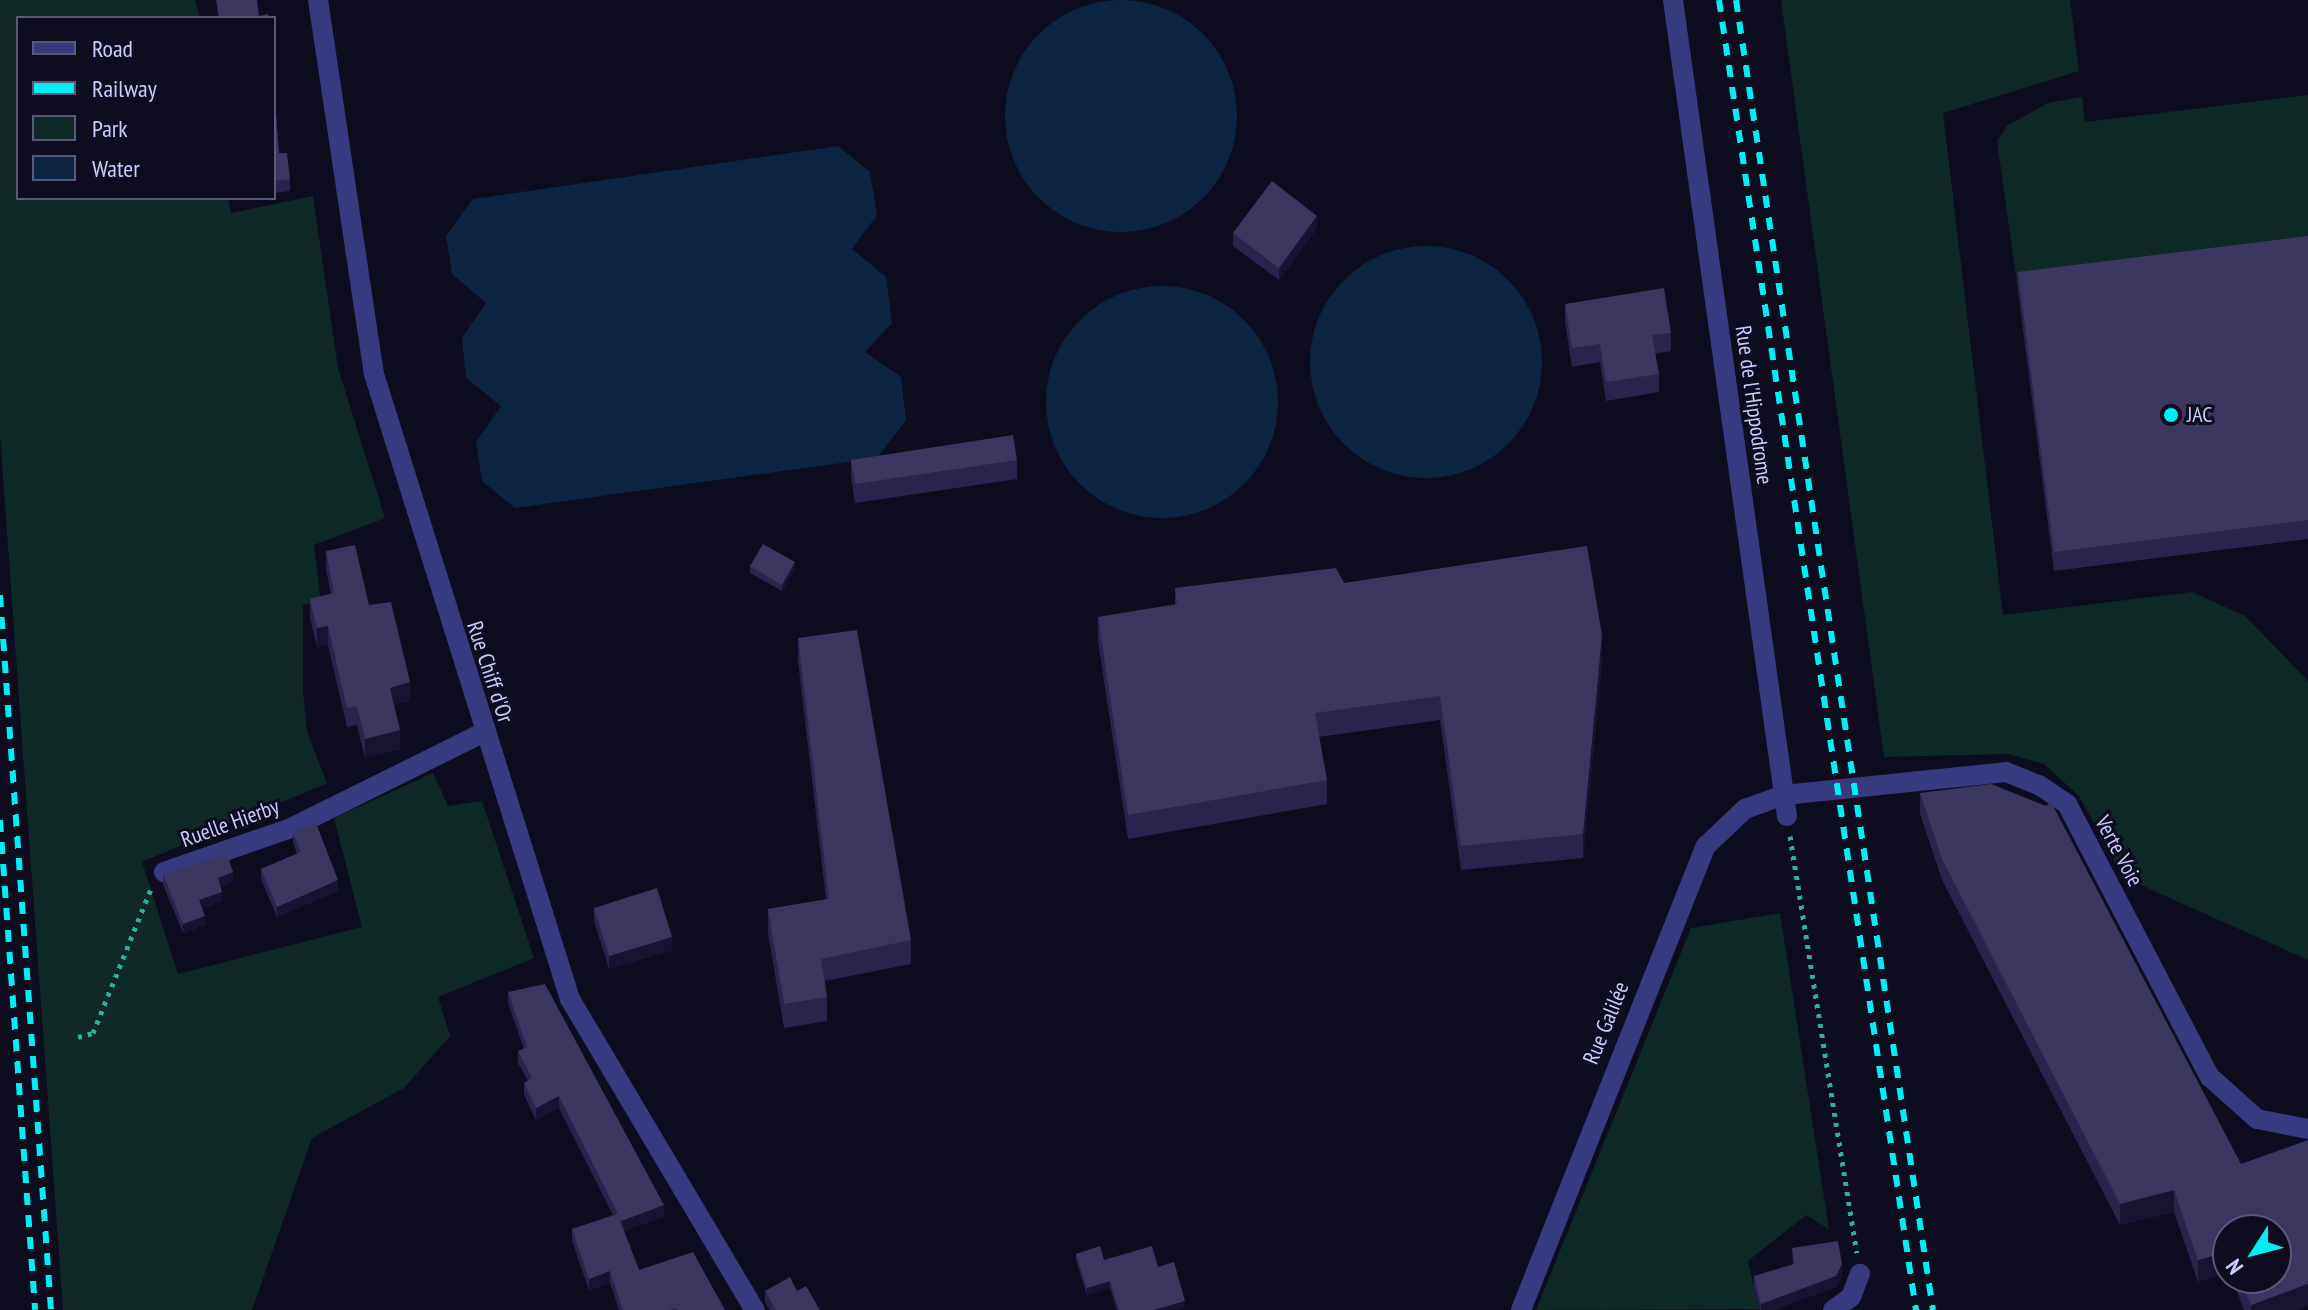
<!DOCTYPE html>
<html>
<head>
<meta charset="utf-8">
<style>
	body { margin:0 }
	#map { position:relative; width:2308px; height:1310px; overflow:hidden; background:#0e0c1f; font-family:"PT Sans Narrow",sans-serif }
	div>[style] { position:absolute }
	.green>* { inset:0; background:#0f2926 }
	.water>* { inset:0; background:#0c2543 }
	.round { border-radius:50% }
	.path>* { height:5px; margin-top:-2.5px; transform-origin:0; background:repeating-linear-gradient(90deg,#2db09e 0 4px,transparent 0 10px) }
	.street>* { height:20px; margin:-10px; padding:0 10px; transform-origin:10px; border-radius:10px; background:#373a7e }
	.rail>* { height:6px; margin-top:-3px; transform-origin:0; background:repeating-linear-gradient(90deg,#00eff5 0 12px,transparent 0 22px) }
	.wall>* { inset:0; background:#29244d }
	.shaded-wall>* { inset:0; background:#171333 }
	.building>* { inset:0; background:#3b3660 }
	.dots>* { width:22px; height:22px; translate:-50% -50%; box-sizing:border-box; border:4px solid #0e0c1f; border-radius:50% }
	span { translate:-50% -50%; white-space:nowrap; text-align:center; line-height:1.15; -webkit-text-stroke:6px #0e0c1f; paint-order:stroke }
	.street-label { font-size:22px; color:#cccaff }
	.poi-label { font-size:22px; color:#cccaff }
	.left { translate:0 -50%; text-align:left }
	.legend { position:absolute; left:16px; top:16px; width:260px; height:184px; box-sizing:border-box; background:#0e0c1f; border:2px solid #5a5879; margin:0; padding:10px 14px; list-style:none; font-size:24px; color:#cccaff }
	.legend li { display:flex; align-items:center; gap:16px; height:40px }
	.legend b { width:40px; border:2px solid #5a5879 }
	.north { position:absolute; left:2212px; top:1214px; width:80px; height:80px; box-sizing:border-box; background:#0e0c1f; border:2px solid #5a5879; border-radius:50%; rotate:234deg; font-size:22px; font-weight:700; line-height:32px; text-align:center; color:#cccaff }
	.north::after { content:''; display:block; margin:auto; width:28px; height:36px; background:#00eff5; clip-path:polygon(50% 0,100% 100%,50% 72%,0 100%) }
</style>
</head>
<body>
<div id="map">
	<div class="green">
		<div style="clip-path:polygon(0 0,195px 0,200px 18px,18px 18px,18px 198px,228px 198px,231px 213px,313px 196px,338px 368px,385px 518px,314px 545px,321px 602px,303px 605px,303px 691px,307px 732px,327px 783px,142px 862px,178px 974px,362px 927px,334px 818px,433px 773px,448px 806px,482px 801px,534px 958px,438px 997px,450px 1036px,404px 1088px,312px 1138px,252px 1310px,63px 1310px,0 435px)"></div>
		<div style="clip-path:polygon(1781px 0,2070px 0,2079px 71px,1943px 113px,2003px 615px,2192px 592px,2245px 616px,2308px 681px,2308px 960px,2123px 877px,2079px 796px,2044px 764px,2009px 754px,1884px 757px)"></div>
		<div style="clip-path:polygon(2308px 95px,2308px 255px,2018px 291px,1997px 141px,2008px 125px,2048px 103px,2082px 97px,2085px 122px)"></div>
		<div style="clip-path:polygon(1780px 913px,1829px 1229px,1806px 1215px,1748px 1261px,1759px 1309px,1536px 1310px,1691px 928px)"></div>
	</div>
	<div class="water">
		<div class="round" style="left:1005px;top:0;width:232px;height:232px"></div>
		<div style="clip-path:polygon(838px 146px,870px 172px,877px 215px,852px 249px,886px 277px,892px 323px,865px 352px,901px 377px,906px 420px,877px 458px,515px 508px,482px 481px,476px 442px,501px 406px,466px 378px,462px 338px,486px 303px,452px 274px,446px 236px,473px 199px)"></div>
		<div class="round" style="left:1310px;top:246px;width:232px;height:232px"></div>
		<div class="round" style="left:1046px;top:286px;width:232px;height:232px"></div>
	</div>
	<div class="path">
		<div style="left:1790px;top:836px;width:422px;rotate:80.9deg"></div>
		<div style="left:78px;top:1037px;width:16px;rotate:-15deg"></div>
		<div style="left:93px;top:1033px;width:155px;rotate:-68.1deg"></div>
	</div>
	<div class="street">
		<div style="left:318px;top:0;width:378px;rotate:81.5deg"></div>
		<div style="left:374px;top:374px;width:655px;rotate:72.59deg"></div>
		<div style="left:570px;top:999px;width:362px;rotate:59.3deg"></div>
		<div style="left:1673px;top:0;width:824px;rotate:82.05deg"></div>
		<div style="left:164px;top:872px;width:134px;rotate:-19.1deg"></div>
		<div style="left:291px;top:828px;width:216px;rotate:-26.4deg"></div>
		<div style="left:1521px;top:1310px;width:500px;rotate:-68.3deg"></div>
		<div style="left:1706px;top:846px;width:54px;rotate:-43.5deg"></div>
		<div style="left:1745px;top:809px;width:41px;rotate:-19.7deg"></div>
		<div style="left:1784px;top:795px;width:223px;rotate:-5.9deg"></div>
		<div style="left:2006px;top:772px;width:35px;rotate:22deg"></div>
		<div style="left:2039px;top:785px;width:34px;rotate:34deg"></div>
		<div style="left:2067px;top:804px;width:308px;rotate:62.4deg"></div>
		<div style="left:2210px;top:1077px;width:63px;rotate:41.8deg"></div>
		<div style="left:2257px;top:1119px;width:52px;rotate:11.1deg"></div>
		<div style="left:1833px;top:1310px;width:22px;rotate:-36deg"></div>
		<div style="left:1851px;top:1297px;width:25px;rotate:-69deg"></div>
	</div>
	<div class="rail">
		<div style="left:1719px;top:0;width:1325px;rotate:81.45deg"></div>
		<div style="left:1736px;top:0;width:1325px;rotate:81.45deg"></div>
		<div style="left:0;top:595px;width:717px;rotate:85.92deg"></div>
		<div style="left:0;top:820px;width:491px;rotate:85.9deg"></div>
	</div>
	<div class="wall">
		<div style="clip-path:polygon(274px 88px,279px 153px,290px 179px,290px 191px,274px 193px)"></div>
		<div style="clip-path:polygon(1317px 228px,1279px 280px,1233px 246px,1233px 233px)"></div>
		<div style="clip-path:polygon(2308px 236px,2308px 539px,2054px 571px,2018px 291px,2018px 272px)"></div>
		<div style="clip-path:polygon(1565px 304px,1671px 333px,1671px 351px,1655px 354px,1659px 374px,1659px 392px,1606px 401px,1600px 362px,1572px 367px,1565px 322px)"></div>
		<div style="clip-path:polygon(851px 460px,1017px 460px,1017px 479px,855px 503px,851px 478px)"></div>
		<div style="clip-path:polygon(326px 551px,369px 605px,410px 701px,394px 705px,400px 749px,365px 758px,357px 725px,347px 727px,328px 645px,317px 647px,310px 618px,310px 599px,331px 594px,326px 570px)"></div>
		<div style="clip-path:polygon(750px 566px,795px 568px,782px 591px,750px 573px)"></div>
		<div style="clip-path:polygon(1344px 583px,1602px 660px,1583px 858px,1461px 870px,1440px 720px,1319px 737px,1327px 780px,1327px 804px,1128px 839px,1098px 641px,1098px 617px,1175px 605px,1175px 588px)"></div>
		<div style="clip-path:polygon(798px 638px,911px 940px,911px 964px,825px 981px,827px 997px,827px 1021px,784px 1028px,768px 933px,768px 909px,826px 899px,798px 661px)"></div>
		<div style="clip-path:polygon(1920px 793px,2308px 1306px,2296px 1310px,2244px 1310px,2232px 1278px,2276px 1278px,2228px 1230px,2198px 1282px,2174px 1212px,2120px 1225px,1942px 880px,1920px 814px)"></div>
		<div style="clip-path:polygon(293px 833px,338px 891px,277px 917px,261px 879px,261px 869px,297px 854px,293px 843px)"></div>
		<div style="clip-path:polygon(163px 875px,233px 882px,220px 886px,222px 901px,202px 908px,205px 925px,183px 933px,163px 885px)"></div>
		<div style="clip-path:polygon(594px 908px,672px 950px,609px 969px,594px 921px)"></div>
		<div style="clip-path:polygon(508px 992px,664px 1217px,624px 1231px,639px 1270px,725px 1310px,619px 1310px,610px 1283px,589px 1290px,572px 1241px,572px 1229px,613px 1215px,559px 1108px,536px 1120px,524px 1095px,524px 1083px,528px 1081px,518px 1063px,518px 1051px,524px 1049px,508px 1003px)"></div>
		<div style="clip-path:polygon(1792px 1248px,1842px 1275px,1836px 1287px,1773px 1310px,1760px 1310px,1754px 1287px,1754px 1276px,1793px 1265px)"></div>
		<div style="clip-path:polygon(1076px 1254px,1104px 1260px,1158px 1267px,1185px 1307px,1175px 1310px,1117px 1310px,1110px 1288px,1087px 1295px,1076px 1260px)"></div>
		<div style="clip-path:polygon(765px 1291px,797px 1291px,820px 1310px,770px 1310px,765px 1302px)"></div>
	</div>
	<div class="shaded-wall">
		<div style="clip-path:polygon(1317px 216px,1317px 228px,1279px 280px,1279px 268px)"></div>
		<div style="clip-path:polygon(795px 562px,795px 568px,782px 591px,782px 585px)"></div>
		<div style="clip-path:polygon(328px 626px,328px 645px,317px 647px,317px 628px)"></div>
		<div style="clip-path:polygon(1602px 635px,1602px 660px,1583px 858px,1583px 834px)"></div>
		<div style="clip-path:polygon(410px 682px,410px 701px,390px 706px,390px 688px)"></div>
		<div style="clip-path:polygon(400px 730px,400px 749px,365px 758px,365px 739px)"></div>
		<div style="clip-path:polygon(233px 872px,233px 882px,218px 887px,218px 878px)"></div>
		<div style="clip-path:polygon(338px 880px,338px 891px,277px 917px,277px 907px)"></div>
		<div style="clip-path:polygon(222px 892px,222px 901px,199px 909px,199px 900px)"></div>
		<div style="clip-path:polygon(205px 916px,205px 925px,183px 933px,183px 924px)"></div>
		<div style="clip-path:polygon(672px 937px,672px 950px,609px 969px,609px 956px)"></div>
		<div style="clip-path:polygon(559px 1096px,559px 1108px,536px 1120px,536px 1108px)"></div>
		<div style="clip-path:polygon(2174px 1190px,2174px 1212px,2120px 1225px,2120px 1204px)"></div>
		<div style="clip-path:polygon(664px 1205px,664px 1217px,621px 1232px,621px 1221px)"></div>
		<div style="clip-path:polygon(2228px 1252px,2228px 1273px,2198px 1282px,2198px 1260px)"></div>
		<div style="clip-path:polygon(1842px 1264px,1842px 1275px,1836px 1287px,1773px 1310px,1761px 1310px,1761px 1304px)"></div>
		<div style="clip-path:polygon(610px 1271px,610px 1283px,589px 1290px,589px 1279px)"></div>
		<div style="clip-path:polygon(1110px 1281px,1110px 1288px,1087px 1295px,1087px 1288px)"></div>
		<div style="clip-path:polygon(2308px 1284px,2308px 1306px,2296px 1310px,2251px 1310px,2251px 1305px)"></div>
		<div style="clip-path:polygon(1185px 1301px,1185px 1307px,1175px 1310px,1153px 1310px)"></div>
	</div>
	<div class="building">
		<div style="clip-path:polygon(216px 0,257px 0,259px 16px,268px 14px,269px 18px,219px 18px)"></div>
		<div style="clip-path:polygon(274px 88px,279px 153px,287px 153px,290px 179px,274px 181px)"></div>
		<div style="clip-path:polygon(1272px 181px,1317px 216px,1279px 268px,1233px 233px)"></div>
		<div style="clip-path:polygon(2308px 236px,2308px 520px,2054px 552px,2018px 272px)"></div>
		<div style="clip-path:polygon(1664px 288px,1671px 333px,1652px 335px,1659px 374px,1606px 382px,1600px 344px,1572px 348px,1565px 304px)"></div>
		<div style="clip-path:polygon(1013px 435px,1017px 460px,855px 484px,851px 460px)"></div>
		<div style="clip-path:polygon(763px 544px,795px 562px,782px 585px,750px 566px)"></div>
		<div style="clip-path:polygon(355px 545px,369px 605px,391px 602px,410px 682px,390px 688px,400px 730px,365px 739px,357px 706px,347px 708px,328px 626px,317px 628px,310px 599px,334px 593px,326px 551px)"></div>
		<div style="clip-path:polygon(1587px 546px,1602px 635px,1583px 834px,1461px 846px,1440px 696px,1315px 713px,1327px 780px,1128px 815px,1098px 617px,1177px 604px,1175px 588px,1336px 568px,1344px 583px)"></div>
		<div style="clip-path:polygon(857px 630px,911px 940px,821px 959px,827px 997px,784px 1004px,768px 909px,829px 899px,798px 638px)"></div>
		<div style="clip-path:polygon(1991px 784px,2046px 806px,2051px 802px,2241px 1164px,2308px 1140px,2308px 1284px,2251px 1305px,2240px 1278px,2276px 1278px,2276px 1230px,2228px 1230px,2228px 1252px,2198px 1260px,2174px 1190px,2120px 1204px,1942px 859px,1920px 793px)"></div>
		<div style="clip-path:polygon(316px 823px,338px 880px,277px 907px,261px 869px,301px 852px,293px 833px)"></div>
		<div style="clip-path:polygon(227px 854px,233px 872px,218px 878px,222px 892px,199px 900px,205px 916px,183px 924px,163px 875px)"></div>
		<div style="clip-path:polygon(657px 888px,672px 937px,609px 956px,594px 908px)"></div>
		<div style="clip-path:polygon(545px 984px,664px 1205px,621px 1221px,618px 1215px,639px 1270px,693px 1252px,725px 1310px,678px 1310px,676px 1308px,670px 1310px,623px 1310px,610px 1271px,589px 1279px,572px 1229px,618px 1214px,559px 1096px,536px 1108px,524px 1083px,532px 1078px,518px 1051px,527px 1047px,508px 992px)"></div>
		<div style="clip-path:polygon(1838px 1241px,1842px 1264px,1836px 1276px,1761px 1304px,1754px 1276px,1794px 1264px,1792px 1248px)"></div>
		<div style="clip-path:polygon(1100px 1246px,1104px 1260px,1152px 1246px,1158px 1267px,1174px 1262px,1185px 1301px,1153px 1310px,1119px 1310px,1110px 1281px,1087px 1288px,1076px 1254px)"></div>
		<div style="clip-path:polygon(790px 1277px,797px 1291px,806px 1286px,820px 1310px,776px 1310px,765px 1291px)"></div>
	</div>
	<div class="dots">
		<div style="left:2171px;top:415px;background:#00eff5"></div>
	</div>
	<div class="street-label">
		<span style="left:1754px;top:405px;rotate:82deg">Rue de l'Hippodrome</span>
		<span style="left:490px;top:672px;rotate:72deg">Rue Chiff d'Or</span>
		<span style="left:230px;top:823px;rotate:-20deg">Ruelle Hierby</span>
		<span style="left:2119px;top:851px;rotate:62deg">Verte Voie</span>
		<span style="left:1606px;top:1023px;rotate:-68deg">Rue Galilée</span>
	</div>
	<div class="poi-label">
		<span class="left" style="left:2187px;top:415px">JAC</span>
	</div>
	<ul class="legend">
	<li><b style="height:10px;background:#373a7e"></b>Road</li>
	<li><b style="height:10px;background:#00eff5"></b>Railway</li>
	<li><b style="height:22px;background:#0f2926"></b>Park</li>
	<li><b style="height:22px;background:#0c2543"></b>Water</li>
	</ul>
	<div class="north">N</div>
</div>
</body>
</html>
